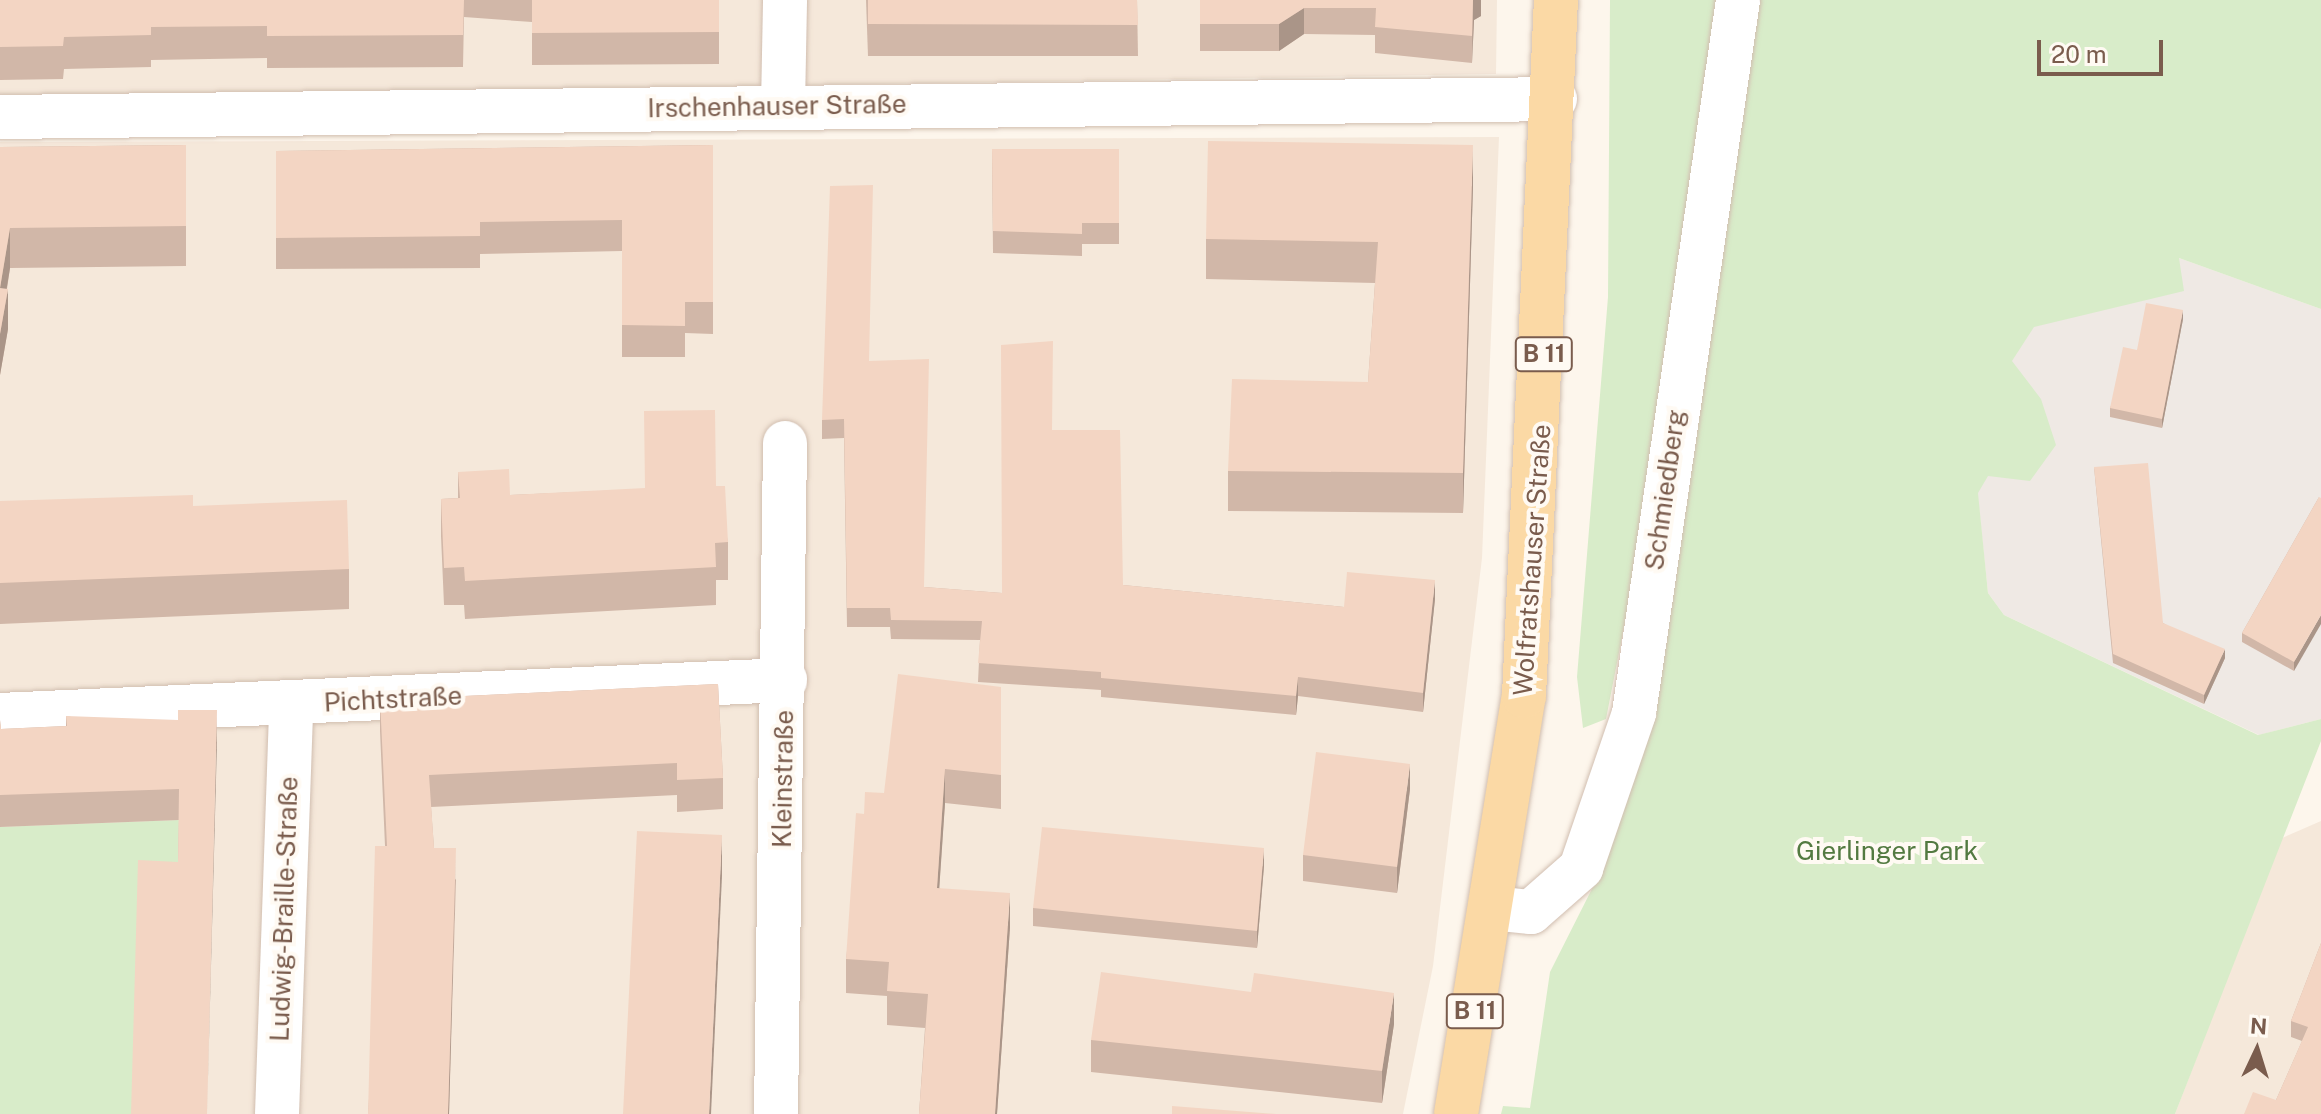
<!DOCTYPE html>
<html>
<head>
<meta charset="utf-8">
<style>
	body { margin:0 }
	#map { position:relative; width:2321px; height:1114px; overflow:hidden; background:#fdf6ec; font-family:"Public Sans",sans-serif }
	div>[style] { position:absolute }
	.residential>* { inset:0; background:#f5e8da }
	.industrial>* { inset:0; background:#efe9e4 }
	.green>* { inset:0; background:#d8ecc9 }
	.roads { filter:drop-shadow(0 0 2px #d1beb0) drop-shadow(0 0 2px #d1beb0) }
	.minor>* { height:44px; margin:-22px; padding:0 22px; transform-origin:22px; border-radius:22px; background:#fff }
	.major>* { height:44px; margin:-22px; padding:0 22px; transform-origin:22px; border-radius:22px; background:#fbd9a5 }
	.wall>* { inset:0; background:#d1b7a8 }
	.shaded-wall>* { inset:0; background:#aa9588 }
	.building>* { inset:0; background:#f3d5c3 }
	span { translate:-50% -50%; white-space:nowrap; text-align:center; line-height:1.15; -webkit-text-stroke:8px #fffaf3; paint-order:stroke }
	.shield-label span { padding:2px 6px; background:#fffaf3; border:2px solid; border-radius:6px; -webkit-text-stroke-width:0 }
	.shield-label { font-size:24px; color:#7a5c4d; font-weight:700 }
	.street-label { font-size:26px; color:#7a5c4d }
	.park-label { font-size:26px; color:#537a41 }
	.north { position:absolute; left:2217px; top:1010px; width:80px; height:80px; -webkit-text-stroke:6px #fffaf3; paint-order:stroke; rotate:4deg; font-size:22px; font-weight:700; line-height:32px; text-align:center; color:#7a5c4d }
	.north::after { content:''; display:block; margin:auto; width:28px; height:36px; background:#7a5c4d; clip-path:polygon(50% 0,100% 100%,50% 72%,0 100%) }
	.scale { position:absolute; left:2037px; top:40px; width:126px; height:36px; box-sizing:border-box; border:4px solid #7a5c4d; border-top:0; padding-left:10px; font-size:24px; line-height:28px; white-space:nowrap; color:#7a5c4d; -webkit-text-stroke:6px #fffaf3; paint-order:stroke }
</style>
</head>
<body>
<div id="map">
	<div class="residential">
		<div style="clip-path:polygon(0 0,1497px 0,1496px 74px,0 98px)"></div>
		<div style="clip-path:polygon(1499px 137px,1482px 558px,1433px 966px,1403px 1114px,0 1114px,0 142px)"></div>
		<div style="clip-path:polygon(2321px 821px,2321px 1114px,2175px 1114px,2280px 839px)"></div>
	</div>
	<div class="industrial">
		<div style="clip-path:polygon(2179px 258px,2321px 309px,2321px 719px,2259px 735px,2004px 615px,1988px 593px,1960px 329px)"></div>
	</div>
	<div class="green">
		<div style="clip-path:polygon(1610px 0,1716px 0,1642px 535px,1606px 719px,1583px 728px,1577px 677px,1608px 297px)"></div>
		<div style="clip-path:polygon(1760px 0,2321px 0,2321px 309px,2179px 258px,2184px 291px,2034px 327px,2012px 361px,2041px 399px,2056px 445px,2030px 481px,1988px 476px,1978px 493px,1988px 593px,2004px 615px,2258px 735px,2321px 719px,2321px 741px,2175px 1114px,1501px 1114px,1503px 1106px,1530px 1108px,1550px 972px,1603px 867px)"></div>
		<div style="clip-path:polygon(179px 820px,178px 894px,131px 1114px,0 1114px,0 827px)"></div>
	</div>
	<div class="roads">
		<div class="minor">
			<div style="left:783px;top:106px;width:106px;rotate:-88.9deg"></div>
			<div style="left:0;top:117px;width:1555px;rotate:-0.66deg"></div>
			<div style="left:0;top:715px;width:786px;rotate:-2.55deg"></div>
			<div style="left:1492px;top:908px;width:39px;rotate:6deg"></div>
			<div style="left:1531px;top:912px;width:67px;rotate:-41.3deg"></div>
			<div style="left:1581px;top:868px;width:164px;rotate:-71.1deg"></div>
			<div style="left:1634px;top:713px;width:721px;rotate:-81.7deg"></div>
			<div style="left:277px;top:1114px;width:410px;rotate:-88deg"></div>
			<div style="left:776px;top:1114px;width:671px;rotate:-89.23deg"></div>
		</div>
		<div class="major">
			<div style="left:1456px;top:1114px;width:423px;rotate:-80.8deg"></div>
			<div style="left:1524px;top:696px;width:697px;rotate:-87.37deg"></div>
		</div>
	</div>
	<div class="wall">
		<div style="clip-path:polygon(0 0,719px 0,719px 64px,532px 65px,532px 22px,464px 17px,463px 67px,267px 68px,267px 58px,151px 60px,151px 67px,64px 69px,63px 79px,0 80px)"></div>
		<div style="clip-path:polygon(866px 0,1137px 0,1138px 56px,868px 56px)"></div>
		<div style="clip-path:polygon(1200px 0,1481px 0,1481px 16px,1474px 20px,1472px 63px,1375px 53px,1375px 35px,1304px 34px,1279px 51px,1200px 51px)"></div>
		<div style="clip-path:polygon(186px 145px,186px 266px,10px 268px,7px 289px,8px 329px,0 375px,0 147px)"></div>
		<div style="clip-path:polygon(713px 145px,713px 334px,685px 333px,685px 357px,622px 357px,622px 251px,480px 254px,480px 268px,276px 269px,276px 151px)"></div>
		<div style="clip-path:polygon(992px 149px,1119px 149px,1119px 244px,1082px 244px,1082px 256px,993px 253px)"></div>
		<div style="clip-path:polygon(1473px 186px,1463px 513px,1228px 511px,1228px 471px,1368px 382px,1375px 283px,1206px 279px,1206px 239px)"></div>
		<div style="clip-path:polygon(2183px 319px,2162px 428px,2110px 417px,2110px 408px,2137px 350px)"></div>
		<div style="clip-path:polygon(870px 361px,924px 587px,1002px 593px,1052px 430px,1123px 585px,1344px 607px,1435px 599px,1423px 712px,1298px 696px,1296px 715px,1101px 697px,1101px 690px,978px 682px,980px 640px,891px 639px,890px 627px,847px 627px,844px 438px,822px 439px,822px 420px)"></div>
		<div style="clip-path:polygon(2094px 467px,2163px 623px,2225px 658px,2204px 704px,2113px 663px)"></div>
		<div style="clip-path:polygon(458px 472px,510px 495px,716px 486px,728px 542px,728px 580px,716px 580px,716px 605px,465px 619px,464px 605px,444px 605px,441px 536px,441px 499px,458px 498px)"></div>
		<div style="clip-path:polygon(2319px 497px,2294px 671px,2242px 642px,2242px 633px)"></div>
		<div style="clip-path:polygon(0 501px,193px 506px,349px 569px,349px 609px,0 624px)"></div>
		<div style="clip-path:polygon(718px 684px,723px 778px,723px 809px,677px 812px,677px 795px,431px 807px,434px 848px,456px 880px,449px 1114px,368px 1114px,385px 846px,380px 731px,380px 700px)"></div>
		<div style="clip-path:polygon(1001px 687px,1001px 809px,945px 803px,939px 888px,1010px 927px,997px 1114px,919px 1114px,925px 1028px,887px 1025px,887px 996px,846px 993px,846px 959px,864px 814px,884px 793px)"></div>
		<div style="clip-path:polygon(66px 716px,217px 742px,178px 862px,179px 820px,0 827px,0 720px,1px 729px,66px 726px)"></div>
		<div style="clip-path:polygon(1410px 789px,1397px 893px,1303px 881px,1303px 855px)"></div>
		<div style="clip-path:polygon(1264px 866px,1257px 948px,1033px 926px,1033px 908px)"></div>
		<div style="clip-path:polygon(2321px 943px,2321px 1114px,2276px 1100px,2302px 1041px,2291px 1037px,2291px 1021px)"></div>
		<div style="clip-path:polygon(1394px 1024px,1382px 1103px,1091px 1072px,1091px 1040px)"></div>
	</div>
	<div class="shaded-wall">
		<div style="clip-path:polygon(1473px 0,1481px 0,1481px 16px,1474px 20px,1472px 63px)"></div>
		<div style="clip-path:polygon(1304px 8px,1304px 34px,1279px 51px,1279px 24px)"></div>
		<div style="clip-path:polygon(1473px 145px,1473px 186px,1463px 513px,1463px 473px)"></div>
		<div style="clip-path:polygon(10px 228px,10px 268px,0 329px,0 288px)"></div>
		<div style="clip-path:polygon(8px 289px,8px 329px,0 375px,0 334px)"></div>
		<div style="clip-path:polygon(2183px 310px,2183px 319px,2162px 428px,2162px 419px)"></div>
		<div style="clip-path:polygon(1435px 580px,1435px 599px,1423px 712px,1423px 693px)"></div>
		<div style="clip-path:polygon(2321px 615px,2321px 624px,2294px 671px,2294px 662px)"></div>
		<div style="clip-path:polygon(2225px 649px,2225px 658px,2204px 704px,2204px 695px)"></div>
		<div style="clip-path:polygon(1298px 677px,1298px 696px,1296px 715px,1296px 696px)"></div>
		<div style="clip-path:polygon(217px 710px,217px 742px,207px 1114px)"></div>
		<div style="clip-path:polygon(1410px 764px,1410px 789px,1397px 893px,1397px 867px)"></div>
		<div style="clip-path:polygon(945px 769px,945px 803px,937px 922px,937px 888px)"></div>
		<div style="clip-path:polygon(722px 835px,722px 876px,711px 1114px,709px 1114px)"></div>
		<div style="clip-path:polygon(456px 848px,449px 1114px,448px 1114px)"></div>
		<div style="clip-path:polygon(1264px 848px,1264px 866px,1257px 948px,1257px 931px)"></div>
		<div style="clip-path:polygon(1010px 893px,1010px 927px,997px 1114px,995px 1114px)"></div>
		<div style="clip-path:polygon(1394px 993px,1394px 1024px,1382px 1103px,1382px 1071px)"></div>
	</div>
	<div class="building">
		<div style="clip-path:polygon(0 0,464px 0,463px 35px,267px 36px,267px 26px,151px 27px,151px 35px,64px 37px,63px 46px,0 47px)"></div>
		<div style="clip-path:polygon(532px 0,719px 0,719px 32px,532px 33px)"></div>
		<div style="clip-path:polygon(868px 0,1137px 0,1138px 25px,868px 24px)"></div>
		<div style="clip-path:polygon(1200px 0,1473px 0,1472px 36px,1375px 27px,1376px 8px,1304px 8px,1279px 24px,1200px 24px)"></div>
		<div style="clip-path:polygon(1208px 141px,1473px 145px,1463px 473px,1228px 471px,1232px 379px,1368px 382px,1378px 242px,1206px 239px)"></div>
		<div style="clip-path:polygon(186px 145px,186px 226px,10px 228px,0 288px,8px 289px,0 334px,0 147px)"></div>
		<div style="clip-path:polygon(713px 145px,713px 302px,685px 302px,685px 326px,622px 325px,622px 220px,480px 222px,480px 236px,276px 238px,276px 151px)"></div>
		<div style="clip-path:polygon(992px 149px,1119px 149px,1119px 223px,1082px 223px,1082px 234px,993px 231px)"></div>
		<div style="clip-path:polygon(873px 185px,869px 361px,929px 359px,924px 587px,1002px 593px,1001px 345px,1053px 341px,1052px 430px,1120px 430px,1123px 585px,1344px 607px,1347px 572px,1435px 580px,1423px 693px,1298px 677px,1296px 696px,1101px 678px,1101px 672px,978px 663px,982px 621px,891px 620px,890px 608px,847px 608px,844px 419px,822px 420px,830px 186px)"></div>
		<div style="clip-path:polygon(2146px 303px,2183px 310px,2162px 419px,2110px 408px,2123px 347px,2137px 350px)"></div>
		<div style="clip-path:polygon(715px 410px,716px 486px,725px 486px,728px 542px,715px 543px,716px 567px,465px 581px,464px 567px,444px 568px,441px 499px,460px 498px,458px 472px,509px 469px,510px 495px,645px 488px,644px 411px)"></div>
		<div style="clip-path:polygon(2148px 463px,2163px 623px,2225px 649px,2204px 695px,2113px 654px,2094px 467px)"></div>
		<div style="clip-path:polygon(193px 495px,193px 506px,347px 500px,349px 569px,0 583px,0 501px)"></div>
		<div style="clip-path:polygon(2319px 497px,2321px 498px,2321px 615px,2294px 662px,2242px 633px)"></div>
		<div style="clip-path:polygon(898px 674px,1001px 687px,1001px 775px,945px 769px,937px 888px,1010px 893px,995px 1114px,919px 1114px,928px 994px,887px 991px,889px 962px,846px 959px,856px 813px,864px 814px,865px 792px,884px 793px)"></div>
		<div style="clip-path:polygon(718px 684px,723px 778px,677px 780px,677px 763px,429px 775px,434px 848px,456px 848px,448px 1114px,368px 1114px,375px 846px,387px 846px,380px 700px)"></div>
		<div style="clip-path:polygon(178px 710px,217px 710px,207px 1114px,131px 1114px,138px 860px,178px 862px,179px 789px,0 795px,0 720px,1px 729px,67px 726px,66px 716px,178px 720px)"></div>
		<div style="clip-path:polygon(1316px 752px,1410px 764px,1397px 867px,1303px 855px)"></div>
		<div style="clip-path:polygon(1042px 827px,1264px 848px,1257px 931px,1033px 908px)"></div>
		<div style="clip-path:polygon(637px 831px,722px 835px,709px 1114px,623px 1114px)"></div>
		<div style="clip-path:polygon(2321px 943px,2321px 1114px,2244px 1114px,2253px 1092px,2276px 1100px,2308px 1027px,2291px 1021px)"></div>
		<div style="clip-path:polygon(1101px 972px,1251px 992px,1254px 973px,1394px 993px,1382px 1071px,1091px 1040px)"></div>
		<div style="clip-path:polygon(1172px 1106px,1276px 1114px,1172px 1114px)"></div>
	</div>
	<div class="shield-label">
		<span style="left:1544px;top:354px">B 11</span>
		<span style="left:1475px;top:1011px">B 11</span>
	</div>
	<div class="street-label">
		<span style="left:777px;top:106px;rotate:-1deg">Irschenhauser Straße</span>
		<span style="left:1665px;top:490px;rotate:-82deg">Schmiedberg</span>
		<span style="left:1532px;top:560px;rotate:-86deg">Wolfratshauser Straße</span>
		<span style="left:393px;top:699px;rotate:-3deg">Pichtstraße</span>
		<span style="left:783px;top:779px;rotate:-89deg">Kleinstraße</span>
		<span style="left:284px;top:909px;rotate:-88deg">Ludwig-Braille-Straße</span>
	</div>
	<div class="park-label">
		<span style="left:1887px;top:851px">Gierlinger Park</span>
	</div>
	<div class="north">N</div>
	<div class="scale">20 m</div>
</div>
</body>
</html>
